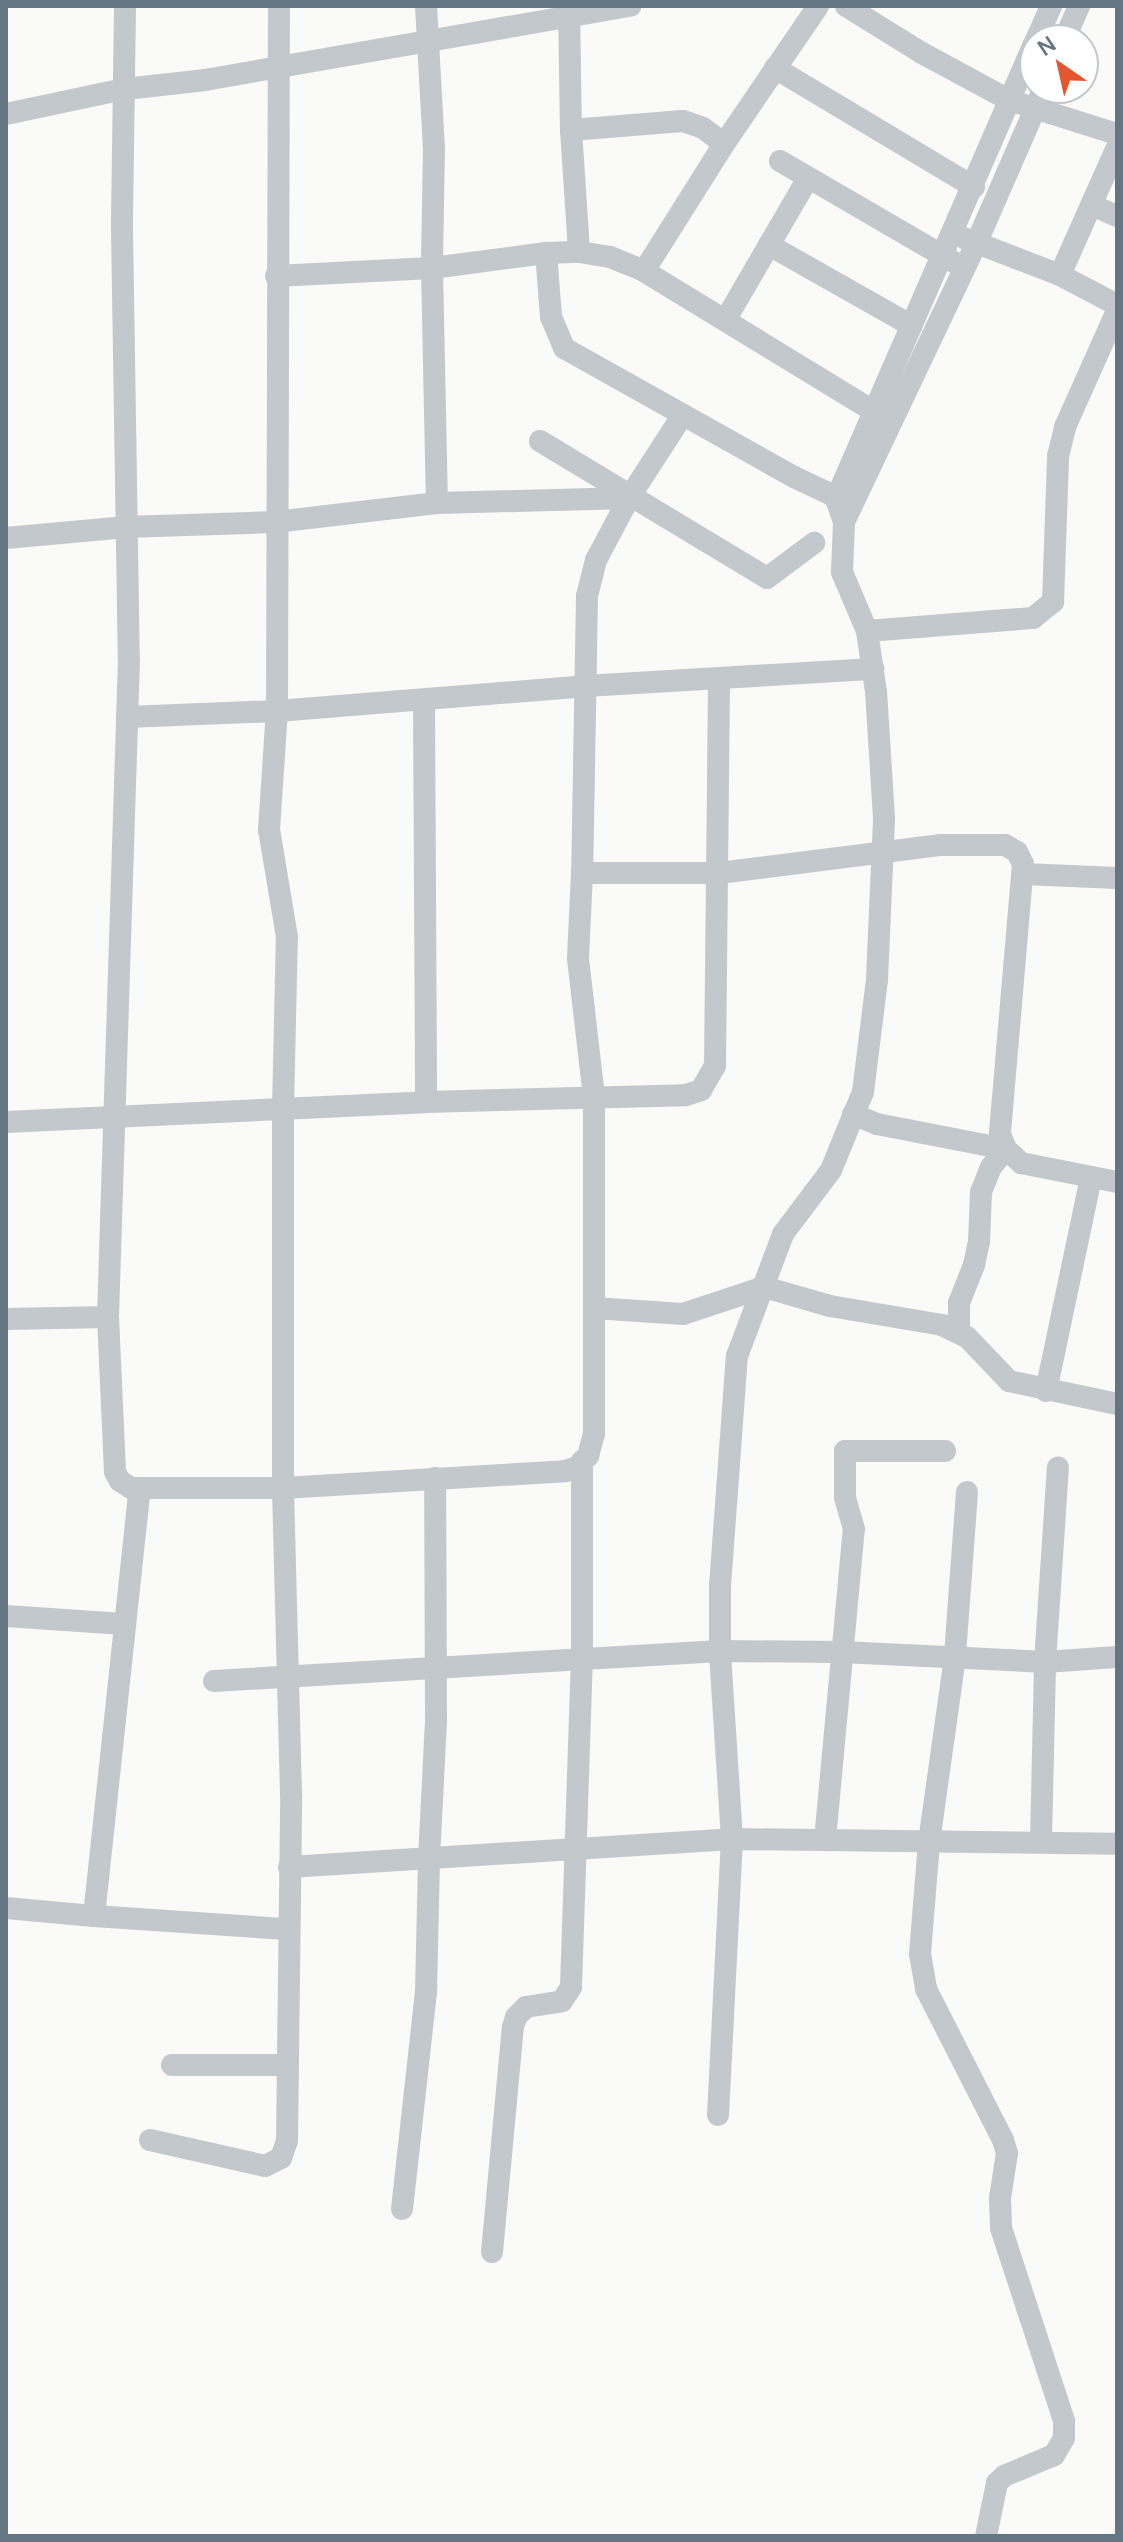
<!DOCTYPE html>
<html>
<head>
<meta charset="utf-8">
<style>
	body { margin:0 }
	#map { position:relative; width:1123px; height:2542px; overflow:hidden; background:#fafaf8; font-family:Manrope,sans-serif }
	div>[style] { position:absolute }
	.minor>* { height:22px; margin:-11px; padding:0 11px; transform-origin:11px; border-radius:11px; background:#c3c8cc }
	span { translate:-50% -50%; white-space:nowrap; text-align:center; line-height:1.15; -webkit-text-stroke:8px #fff; paint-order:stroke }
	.frame { position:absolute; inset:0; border:8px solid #657683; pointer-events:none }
	.north { position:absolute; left:1019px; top:24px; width:80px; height:80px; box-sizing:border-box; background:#fff; border:2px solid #c1c8cd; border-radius:50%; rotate:326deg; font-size:22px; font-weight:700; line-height:32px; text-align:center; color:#657683 }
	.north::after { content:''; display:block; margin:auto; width:28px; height:36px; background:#e4572e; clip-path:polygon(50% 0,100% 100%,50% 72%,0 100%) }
</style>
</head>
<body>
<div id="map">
	<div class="minor">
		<div style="left:125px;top:6px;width:222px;rotate:90.8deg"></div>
		<div style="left:122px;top:228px;width:431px;rotate:89.1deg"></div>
		<div style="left:129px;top:659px;width:658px;rotate:91.83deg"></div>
		<div style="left:108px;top:1317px;width:155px;rotate:87.4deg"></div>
		<div style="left:115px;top:1472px;width:10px;rotate:61deg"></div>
		<div style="left:120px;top:1481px;width:13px;rotate:32deg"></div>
		<div style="left:131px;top:1488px;width:152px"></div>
		<div style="left:283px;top:1488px;width:283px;rotate:-3.4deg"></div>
		<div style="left:565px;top:1471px;width:13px;rotate:-18deg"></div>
		<div style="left:577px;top:1467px;width:16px;rotate:-45deg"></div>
		<div style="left:588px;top:1456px;width:24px;rotate:-75deg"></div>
		<div style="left:594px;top:1433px;width:336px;rotate:-90deg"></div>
		<div style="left:594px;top:1097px;width:140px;rotate:-96.6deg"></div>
		<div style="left:578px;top:958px;width:85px;rotate:-87.3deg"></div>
		<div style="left:426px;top:6px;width:142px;rotate:86.8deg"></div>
		<div style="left:434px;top:148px;width:120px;rotate:91deg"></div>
		<div style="left:432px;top:268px;width:235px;rotate:88.8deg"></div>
		<div style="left:569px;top:6px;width:124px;rotate:89.1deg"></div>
		<div style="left:571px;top:130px;width:122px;rotate:86.2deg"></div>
		<div style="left:846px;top:6px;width:89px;rotate:31.7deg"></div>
		<div style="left:922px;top:53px;width:99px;rotate:28.4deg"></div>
		<div style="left:1009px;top:100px;width:113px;rotate:17.5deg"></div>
		<div style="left:1036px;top:40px;width:37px;rotate:-66deg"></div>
		<div style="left:1064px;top:40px;width:37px;rotate:-66deg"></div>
		<div style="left:775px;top:68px;width:232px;rotate:30.9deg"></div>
		<div style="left:6px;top:114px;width:122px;rotate:-11.9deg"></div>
		<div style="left:125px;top:89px;width:81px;rotate:-6.4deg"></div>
		<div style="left:205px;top:80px;width:432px;rotate:-9.9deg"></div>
		<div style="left:571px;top:130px;width:112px;rotate:-4.6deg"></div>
		<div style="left:683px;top:121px;width:21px;rotate:19deg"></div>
		<div style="left:703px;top:128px;width:26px;rotate:37deg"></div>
		<div style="left:780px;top:161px;width:203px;rotate:30.2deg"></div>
		<div style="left:1092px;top:205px;width:27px;rotate:24deg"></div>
		<div style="left:964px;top:238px;width:103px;rotate:21.1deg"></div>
		<div style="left:1060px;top:275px;width:64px;rotate:27.8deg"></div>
		<div style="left:769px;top:245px;width:164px;rotate:29.5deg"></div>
		<div style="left:546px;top:253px;width:64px;rotate:85.5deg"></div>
		<div style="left:551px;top:317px;width:34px;rotate:67deg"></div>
		<div style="left:564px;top:348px;width:264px;rotate:29.3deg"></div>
		<div style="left:794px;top:477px;width:61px;rotate:25.3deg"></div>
		<div style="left:644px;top:271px;width:150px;rotate:-57.8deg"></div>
		<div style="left:724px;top:144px;width:167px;rotate:-55.7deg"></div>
		<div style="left:1060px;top:275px;width:140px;rotate:-66deg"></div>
		<div style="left:276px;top:276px;width:156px;rotate:-2.9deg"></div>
		<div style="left:432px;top:268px;width:115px;rotate:-7.5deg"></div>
		<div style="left:546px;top:253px;width:33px;rotate:-2deg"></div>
		<div style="left:579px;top:252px;width:31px;rotate:9deg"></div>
		<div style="left:610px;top:257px;width:37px;rotate:22deg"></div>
		<div style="left:644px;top:271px;width:267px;rotate:31.4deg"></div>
		<div style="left:726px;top:319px;width:163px;rotate:-59.8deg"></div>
		<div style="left:682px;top:416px;width:98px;rotate:122.9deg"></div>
		<div style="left:629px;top:498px;width:70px;rotate:118deg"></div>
		<div style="left:596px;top:560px;width:37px;rotate:104deg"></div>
		<div style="left:587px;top:596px;width:277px;rotate:91deg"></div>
		<div style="left:582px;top:873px;width:137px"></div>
		<div style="left:719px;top:873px;width:224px;rotate:-7.2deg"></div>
		<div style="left:941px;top:845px;width:64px"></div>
		<div style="left:1005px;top:845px;width:14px;rotate:30deg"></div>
		<div style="left:1017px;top:852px;width:13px;rotate:63deg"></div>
		<div style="left:1023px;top:864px;width:271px;rotate:94.9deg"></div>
		<div style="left:1000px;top:1134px;width:16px;rotate:68deg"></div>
		<div style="left:1006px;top:1149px;width:21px;rotate:43deg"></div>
		<div style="left:1021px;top:1163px;width:98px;rotate:11.2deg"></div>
		<div style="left:540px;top:441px;width:265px;rotate:31.1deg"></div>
		<div style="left:767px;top:578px;width:59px;rotate:-36.7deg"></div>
		<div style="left:844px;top:522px;width:308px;rotate:-64.6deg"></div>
		<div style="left:976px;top:244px;width:170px;rotate:-66.4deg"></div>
		<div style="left:6px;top:538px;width:121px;rotate:-5.2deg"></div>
		<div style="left:126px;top:527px;width:149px;rotate:-1.9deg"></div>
		<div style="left:275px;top:522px;width:163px;rotate:-6.7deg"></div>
		<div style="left:437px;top:503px;width:192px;rotate:-1.5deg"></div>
		<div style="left:867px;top:631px;width:167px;rotate:-4.5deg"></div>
		<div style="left:1033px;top:618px;width:26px;rotate:-39deg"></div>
		<div style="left:1053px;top:602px;width:146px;rotate:-88deg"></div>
		<div style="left:1058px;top:456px;width:30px;rotate:-76deg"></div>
		<div style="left:1065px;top:427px;width:127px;rotate:-65.9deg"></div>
		<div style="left:424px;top:700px;width:402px;rotate:89.7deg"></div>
		<div style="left:127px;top:717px;width:150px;rotate:-2.3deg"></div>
		<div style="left:277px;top:711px;width:309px;rotate:-4.6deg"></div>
		<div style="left:585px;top:686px;width:289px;rotate:-3.4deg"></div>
		<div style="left:1023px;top:874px;width:94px;rotate:2.4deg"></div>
		<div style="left:853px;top:1114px;width:26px;rotate:23deg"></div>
		<div style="left:877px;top:1124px;width:131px;rotate:11deg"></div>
		<div style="left:6px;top:1122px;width:420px;rotate:-2.7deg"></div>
		<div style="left:426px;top:1102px;width:260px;rotate:-1.5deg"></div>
		<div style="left:686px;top:1095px;width:16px;rotate:-18deg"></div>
		<div style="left:701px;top:1090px;width:28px;rotate:-60deg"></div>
		<div style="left:715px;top:1066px;width:387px;rotate:-89.4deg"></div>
		<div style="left:594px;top:1308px;width:89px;rotate:3.9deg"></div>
		<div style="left:683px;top:1314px;width:85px;rotate:-18.4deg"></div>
		<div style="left:764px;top:1287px;width:69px;rotate:16.1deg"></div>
		<div style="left:830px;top:1306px;width:114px;rotate:9.6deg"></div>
		<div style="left:942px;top:1325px;width:28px;rotate:26deg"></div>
		<div style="left:967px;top:1337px;width:61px;rotate:46.3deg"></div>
		<div style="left:1009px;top:1381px;width:110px;rotate:12deg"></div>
		<div style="left:6px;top:1319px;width:102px;rotate:-1.1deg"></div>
		<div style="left:959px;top:1331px;width:28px;rotate:-90deg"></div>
		<div style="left:959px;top:1303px;width:41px;rotate:-68.5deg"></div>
		<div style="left:974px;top:1265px;width:24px;rotate:-78deg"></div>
		<div style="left:979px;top:1242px;width:50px;rotate:-87.7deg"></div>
		<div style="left:981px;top:1192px;width:27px;rotate:-68deg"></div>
		<div style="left:991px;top:1167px;width:23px;rotate:-50deg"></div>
		<div style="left:1046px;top:1391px;width:218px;rotate:-78.1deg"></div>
		<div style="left:967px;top:1492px;width:165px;rotate:94.2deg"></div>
		<div style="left:955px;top:1657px;width:187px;rotate:98deg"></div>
		<div style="left:929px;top:1842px;width:112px;rotate:94.6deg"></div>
		<div style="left:920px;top:1954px;width:36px;rotate:80deg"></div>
		<div style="left:926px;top:1989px;width:169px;rotate:63deg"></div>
		<div style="left:1003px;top:2140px;width:14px;rotate:73deg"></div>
		<div style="left:1007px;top:2153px;width:46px;rotate:98.8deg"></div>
		<div style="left:1000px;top:2198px;width:30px;rotate:88deg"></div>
		<div style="left:1001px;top:2228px;width:203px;rotate:71.9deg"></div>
		<div style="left:1064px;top:2421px;width:17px;rotate:90deg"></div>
		<div style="left:1064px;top:2438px;width:20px;rotate:120deg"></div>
		<div style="left:1054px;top:2455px;width:54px;rotate:157.2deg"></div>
		<div style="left:1004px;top:2476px;width:10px;rotate:135deg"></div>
		<div style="left:997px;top:2483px;width:54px;rotate:101.7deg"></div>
		<div style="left:6px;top:1616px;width:118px;rotate:3.9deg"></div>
		<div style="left:214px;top:1681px;width:507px;rotate:-3.39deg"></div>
		<div style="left:720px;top:1651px;width:122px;rotate:0.5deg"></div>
		<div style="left:842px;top:1652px;width:203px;rotate:2.8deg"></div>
		<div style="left:1045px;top:1662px;width:72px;rotate:-4deg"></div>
		<div style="left:825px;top:1840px;width:312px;rotate:-84.7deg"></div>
		<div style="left:854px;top:1529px;width:33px;rotate:-106deg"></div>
		<div style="left:845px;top:1497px;width:46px;rotate:-90deg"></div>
		<div style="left:845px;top:1451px;width:100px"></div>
		<div style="left:1041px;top:1841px;width:179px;rotate:-88.7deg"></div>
		<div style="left:1045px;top:1662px;width:195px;rotate:-86.2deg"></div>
		<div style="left:289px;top:1867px;width:444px;rotate:-3.6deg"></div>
		<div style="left:732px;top:1839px;width:385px;rotate:0.7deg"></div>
		<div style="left:6px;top:1908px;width:88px;rotate:5.2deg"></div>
		<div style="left:94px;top:1916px;width:430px;rotate:-83.9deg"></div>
		<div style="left:94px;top:1916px;width:193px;rotate:3.9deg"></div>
		<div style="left:172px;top:2065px;width:115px"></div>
		<div style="left:718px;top:2115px;width:276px;rotate:-87.1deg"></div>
		<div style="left:732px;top:1839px;width:188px;rotate:-93.7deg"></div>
		<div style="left:720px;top:1651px;width:65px;rotate:-90deg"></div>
		<div style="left:720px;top:1586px;width:231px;rotate:-85.8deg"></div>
		<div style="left:737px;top:1356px;width:130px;rotate:-69.3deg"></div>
		<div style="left:783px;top:1234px;width:80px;rotate:-53.1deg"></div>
		<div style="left:831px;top:1170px;width:84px;rotate:-67.7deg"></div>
		<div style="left:863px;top:1092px;width:113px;rotate:-82.9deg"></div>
		<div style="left:877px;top:980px;width:162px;rotate:-87.5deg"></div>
		<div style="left:884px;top:818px;width:126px;rotate:-93.6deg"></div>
		<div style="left:876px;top:692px;width:62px;rotate:-98.4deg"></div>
		<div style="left:867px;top:631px;width:64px;rotate:-113deg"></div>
		<div style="left:842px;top:572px;width:50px;rotate:-87.7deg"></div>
		<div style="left:844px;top:522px;width:24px;rotate:-109deg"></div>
		<div style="left:836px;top:499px;width:498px;rotate:-66.5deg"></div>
		<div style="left:150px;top:2140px;width:118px;rotate:12.7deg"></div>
		<div style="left:265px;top:2166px;width:18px;rotate:-27deg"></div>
		<div style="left:281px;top:2158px;width:18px;rotate:-71deg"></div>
		<div style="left:287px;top:2141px;width:346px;rotate:-89.3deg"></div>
		<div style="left:291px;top:1795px;width:307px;rotate:-91.5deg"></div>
		<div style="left:283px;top:1488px;width:380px;rotate:-90deg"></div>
		<div style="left:283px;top:1108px;width:171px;rotate:-88.7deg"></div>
		<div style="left:287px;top:937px;width:109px;rotate:-99.5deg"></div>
		<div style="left:269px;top:830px;width:119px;rotate:-86.2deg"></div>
		<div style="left:277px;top:711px;width:705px;rotate:-89.84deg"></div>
		<div style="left:402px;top:2209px;width:217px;rotate:-83.7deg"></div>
		<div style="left:426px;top:1993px;width:134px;rotate:-88.7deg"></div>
		<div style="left:429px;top:1859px;width:137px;rotate:-87.1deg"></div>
		<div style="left:436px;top:1722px;width:244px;rotate:-90.2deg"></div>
		<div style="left:492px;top:2252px;width:226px;rotate:-84.7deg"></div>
		<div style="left:513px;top:2027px;width:10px;rotate:-73deg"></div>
		<div style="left:516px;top:2017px;width:14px;rotate:-45deg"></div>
		<div style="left:526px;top:2007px;width:36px;rotate:-9deg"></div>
		<div style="left:562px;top:2001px;width:17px;rotate:-57deg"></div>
		<div style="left:571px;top:1987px;width:329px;rotate:-88.1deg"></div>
		<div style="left:582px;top:1658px;width:197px;rotate:-90deg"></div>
	</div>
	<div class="frame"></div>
	<div class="north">N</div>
</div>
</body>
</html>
